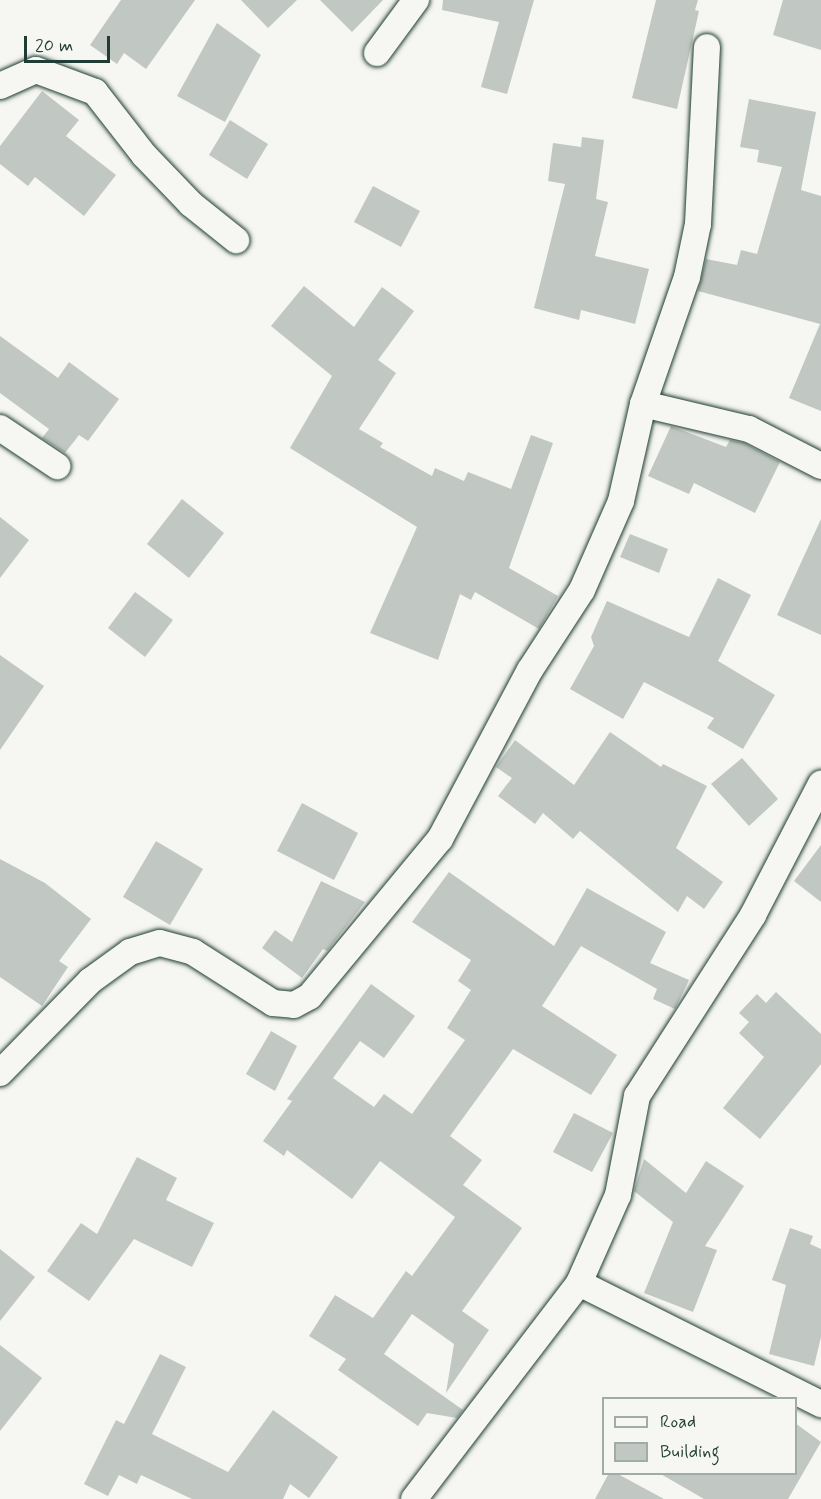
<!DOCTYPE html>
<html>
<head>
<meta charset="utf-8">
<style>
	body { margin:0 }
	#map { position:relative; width:821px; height:1499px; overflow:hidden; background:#f6f6f2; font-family:Mynerve,sans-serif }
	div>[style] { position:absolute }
	.building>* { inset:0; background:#c1c8c3 }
	.roads { filter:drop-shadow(0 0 2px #1f3d34) drop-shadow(0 0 2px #1f3d34) }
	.minor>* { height:26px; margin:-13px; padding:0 13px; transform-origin:13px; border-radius:13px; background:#f6f6f2 }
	span { translate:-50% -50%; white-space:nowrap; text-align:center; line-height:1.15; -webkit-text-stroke:4.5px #f6f6f2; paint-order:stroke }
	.legend { position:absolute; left:602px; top:1397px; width:195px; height:78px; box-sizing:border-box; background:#f6f6f2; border:2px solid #a0aca6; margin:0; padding:8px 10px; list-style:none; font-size:18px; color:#1f3d34 }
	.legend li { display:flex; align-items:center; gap:12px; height:30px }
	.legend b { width:30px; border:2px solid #a0aca6 }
	.scale { position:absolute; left:24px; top:36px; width:86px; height:27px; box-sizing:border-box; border:3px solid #1f3d34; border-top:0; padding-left:8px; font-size:18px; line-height:21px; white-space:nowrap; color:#1f3d34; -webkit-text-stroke:4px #f6f6f2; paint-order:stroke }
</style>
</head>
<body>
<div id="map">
	<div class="building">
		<div style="clip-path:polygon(121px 0,195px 0,146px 69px,124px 53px,117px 64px,90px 45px)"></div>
		<div style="clip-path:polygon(241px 0,297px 0,268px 28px)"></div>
		<div style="clip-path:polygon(320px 0,383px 0,352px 32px)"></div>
		<div style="clip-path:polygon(443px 0,534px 0,507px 94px,481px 87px,499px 22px,442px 10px)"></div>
		<div style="clip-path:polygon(656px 0,698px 0,695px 10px,699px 11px,677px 109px,632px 98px)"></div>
		<div style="clip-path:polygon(783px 0,821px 0,821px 50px,773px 35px)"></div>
		<div style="clip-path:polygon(217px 23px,261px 55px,225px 122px,177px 96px)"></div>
		<div style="clip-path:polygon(42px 91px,79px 120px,66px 136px,116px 175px,84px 216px,35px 177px,28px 186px,0 164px,0 146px)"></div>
		<div style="clip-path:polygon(749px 99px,816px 112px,801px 190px,821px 196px,821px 411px,789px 398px,820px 324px,698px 291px,706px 259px,737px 265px,741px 250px,757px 254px,782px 167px,757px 162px,759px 150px,740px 147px)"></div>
		<div style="clip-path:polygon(230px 120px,268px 144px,247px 179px,209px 155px)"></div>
		<div style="clip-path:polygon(582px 137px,604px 140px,596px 199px,608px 202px,595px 256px,649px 269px,635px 324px,581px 310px,579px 320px,534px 308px,565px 184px,548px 181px,553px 143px,581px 147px)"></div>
		<div style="clip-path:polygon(373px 186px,420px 211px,401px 247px,354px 222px)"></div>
		<div style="clip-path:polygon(304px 286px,354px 327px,382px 287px,414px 311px,378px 360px,396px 373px,359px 429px,383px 443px,380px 447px,432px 476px,435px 468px,464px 481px,468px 472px,511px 489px,531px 435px,553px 443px,509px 568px,558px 596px,539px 629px,475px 592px,471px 600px,460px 594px,438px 660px,370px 633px,417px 527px,290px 448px,332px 376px,271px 326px)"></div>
		<div style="clip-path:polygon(0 336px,58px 378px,69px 362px,119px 399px,88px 441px,79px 435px,65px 453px,42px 438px,49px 429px,0 393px)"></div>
		<div style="clip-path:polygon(671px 426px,726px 447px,730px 440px,744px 443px,780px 462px,755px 513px,694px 483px,689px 494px,648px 476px)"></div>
		<div style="clip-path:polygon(182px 499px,224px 533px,189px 578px,147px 544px)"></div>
		<div style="clip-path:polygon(0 517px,29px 540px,0 578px)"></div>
		<div style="clip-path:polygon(821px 519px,821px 635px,777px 615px)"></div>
		<div style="clip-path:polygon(630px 534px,668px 549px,659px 573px,620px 557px)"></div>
		<div style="clip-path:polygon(718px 578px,751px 595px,718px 661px,775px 695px,743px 749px,707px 728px,714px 718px,644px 682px,623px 719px,570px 689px,594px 646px,591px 637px,607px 601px,689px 637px)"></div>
		<div style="clip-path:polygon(135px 592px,173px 620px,145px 657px,108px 628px)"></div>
		<div style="clip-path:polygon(0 655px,44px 686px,0 750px)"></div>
		<div style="clip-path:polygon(610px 732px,661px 767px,663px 764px,707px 786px,676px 848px,723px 882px,704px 909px,687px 896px,678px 912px,580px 831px,573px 839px,543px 813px,535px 824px,498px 796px,512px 778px,496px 767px,515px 740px,574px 785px)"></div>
		<div style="clip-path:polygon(742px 758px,778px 799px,749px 826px,711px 784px)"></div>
		<div style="clip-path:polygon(302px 803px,358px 833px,334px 880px,277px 851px)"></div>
		<div style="clip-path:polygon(156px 841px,203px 869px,170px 925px,123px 897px)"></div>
		<div style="clip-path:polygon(821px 845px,821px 902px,794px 881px)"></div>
		<div style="clip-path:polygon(0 859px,45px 883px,91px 919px,59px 961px,68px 967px,42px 1006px,0 977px)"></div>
		<div style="clip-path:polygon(449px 872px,554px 946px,587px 888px,666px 932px,650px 963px,689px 980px,675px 1009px,653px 999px,657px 989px,581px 946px,542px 1006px,617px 1055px,591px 1095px,513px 1049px,450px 1136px,482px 1160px,463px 1185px,522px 1228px,462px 1311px,489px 1330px,446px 1393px,454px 1344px,412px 1314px,384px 1354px,463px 1410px,457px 1418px,427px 1413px,418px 1426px,338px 1370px,346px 1359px,309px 1336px,335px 1295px,373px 1318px,406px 1271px,412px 1276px,455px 1217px,380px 1161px,352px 1199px,287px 1150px,284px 1156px,263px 1141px,292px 1101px,287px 1099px,371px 984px,415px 1016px,384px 1058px,360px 1041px,333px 1078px,374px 1107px,384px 1094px,412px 1114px,465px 1040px,447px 1028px,471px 990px,458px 981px,471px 960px,412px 922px)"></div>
		<div style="clip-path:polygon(321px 881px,365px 902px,327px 951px,323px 949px,302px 978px,262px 948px,275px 930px,292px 942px)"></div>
		<div style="clip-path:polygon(776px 992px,821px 1034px,821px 1064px,760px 1139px,723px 1108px,764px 1057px,739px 1033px,749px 1022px,739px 1013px,757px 994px,766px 1003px)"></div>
		<div style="clip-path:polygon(271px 1031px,297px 1046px,275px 1091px,246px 1074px)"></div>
		<div style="clip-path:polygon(574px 1113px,613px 1133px,592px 1172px,553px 1152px)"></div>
		<div style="clip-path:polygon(137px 1157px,177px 1178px,166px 1200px,214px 1223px,192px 1267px,134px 1239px,89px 1301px,47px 1271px,81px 1223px,97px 1234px)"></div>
		<div style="clip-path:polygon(644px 1159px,686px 1193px,706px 1161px,744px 1186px,705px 1246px,717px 1250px,693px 1312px,644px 1293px,673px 1222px,634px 1191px)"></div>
		<div style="clip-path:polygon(790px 1228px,813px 1236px,810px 1244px,821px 1249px,821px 1337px,814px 1366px,769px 1354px,786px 1285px,772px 1280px)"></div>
		<div style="clip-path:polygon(0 1249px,35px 1277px,0 1321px)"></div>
		<div style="clip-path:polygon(0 1345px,42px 1378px,0 1431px)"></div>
		<div style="clip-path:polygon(160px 1354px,186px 1367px,152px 1434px,228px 1472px,273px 1410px,338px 1457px,309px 1498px,290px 1484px,283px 1499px,192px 1499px,141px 1475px,137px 1484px,119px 1475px,108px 1496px,84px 1484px,116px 1420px,124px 1424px)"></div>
		<div style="clip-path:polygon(795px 1423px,821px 1442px,788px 1499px,704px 1499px,659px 1473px,795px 1473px)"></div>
		<div style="clip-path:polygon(609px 1473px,616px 1473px,664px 1499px,595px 1499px)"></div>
	</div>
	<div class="roads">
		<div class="minor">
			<div style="left:377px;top:53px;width:66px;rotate:-53.7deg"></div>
			<div style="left:0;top:86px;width:39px;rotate:-24deg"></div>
			<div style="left:36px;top:70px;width:63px;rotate:20.4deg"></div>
			<div style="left:95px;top:92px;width:80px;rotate:52.1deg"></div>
			<div style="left:144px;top:155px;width:68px;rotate:46.2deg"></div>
			<div style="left:191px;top:204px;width:58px;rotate:38.7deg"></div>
			<div style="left:643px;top:404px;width:109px;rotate:13.3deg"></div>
			<div style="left:749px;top:429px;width:81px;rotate:27.2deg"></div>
			<div style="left:0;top:428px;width:69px;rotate:33.7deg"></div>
			<div style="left:0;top:1073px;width:129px;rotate:-45.6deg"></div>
			<div style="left:90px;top:981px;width:49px;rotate:-35.9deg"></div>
			<div style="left:130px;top:952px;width:31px;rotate:-17deg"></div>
			<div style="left:160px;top:943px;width:34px;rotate:15deg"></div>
			<div style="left:193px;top:952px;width:95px;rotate:32.5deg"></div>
			<div style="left:273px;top:1003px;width:21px;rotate:5deg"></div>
			<div style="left:294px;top:1005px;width:18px;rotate:-29deg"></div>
			<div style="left:310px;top:996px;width:204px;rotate:-50.4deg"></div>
			<div style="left:440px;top:839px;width:191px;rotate:-62deg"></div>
			<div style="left:530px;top:670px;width:95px;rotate:-57deg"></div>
			<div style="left:582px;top:590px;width:97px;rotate:-66.3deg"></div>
			<div style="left:621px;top:501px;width:99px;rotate:-77.2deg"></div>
			<div style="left:643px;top:404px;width:134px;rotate:-70.9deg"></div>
			<div style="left:687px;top:277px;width:54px;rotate:-78.3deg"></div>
			<div style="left:698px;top:224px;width:177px;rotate:-87.1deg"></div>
			<div style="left:579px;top:1283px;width:96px;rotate:-66.1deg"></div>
			<div style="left:618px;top:1195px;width:101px;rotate:-79.1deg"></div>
			<div style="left:637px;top:1096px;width:215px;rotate:-57.3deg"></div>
			<div style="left:753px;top:915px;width:148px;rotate:-62.6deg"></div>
			<div style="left:414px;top:1499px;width:272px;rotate:-52.6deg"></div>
			<div style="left:579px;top:1283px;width:271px;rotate:26.6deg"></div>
		</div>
	</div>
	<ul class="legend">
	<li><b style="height:8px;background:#f6f6f2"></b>Road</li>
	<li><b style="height:16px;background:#c1c8c3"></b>Building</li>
	</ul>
	<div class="scale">20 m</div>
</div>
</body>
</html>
